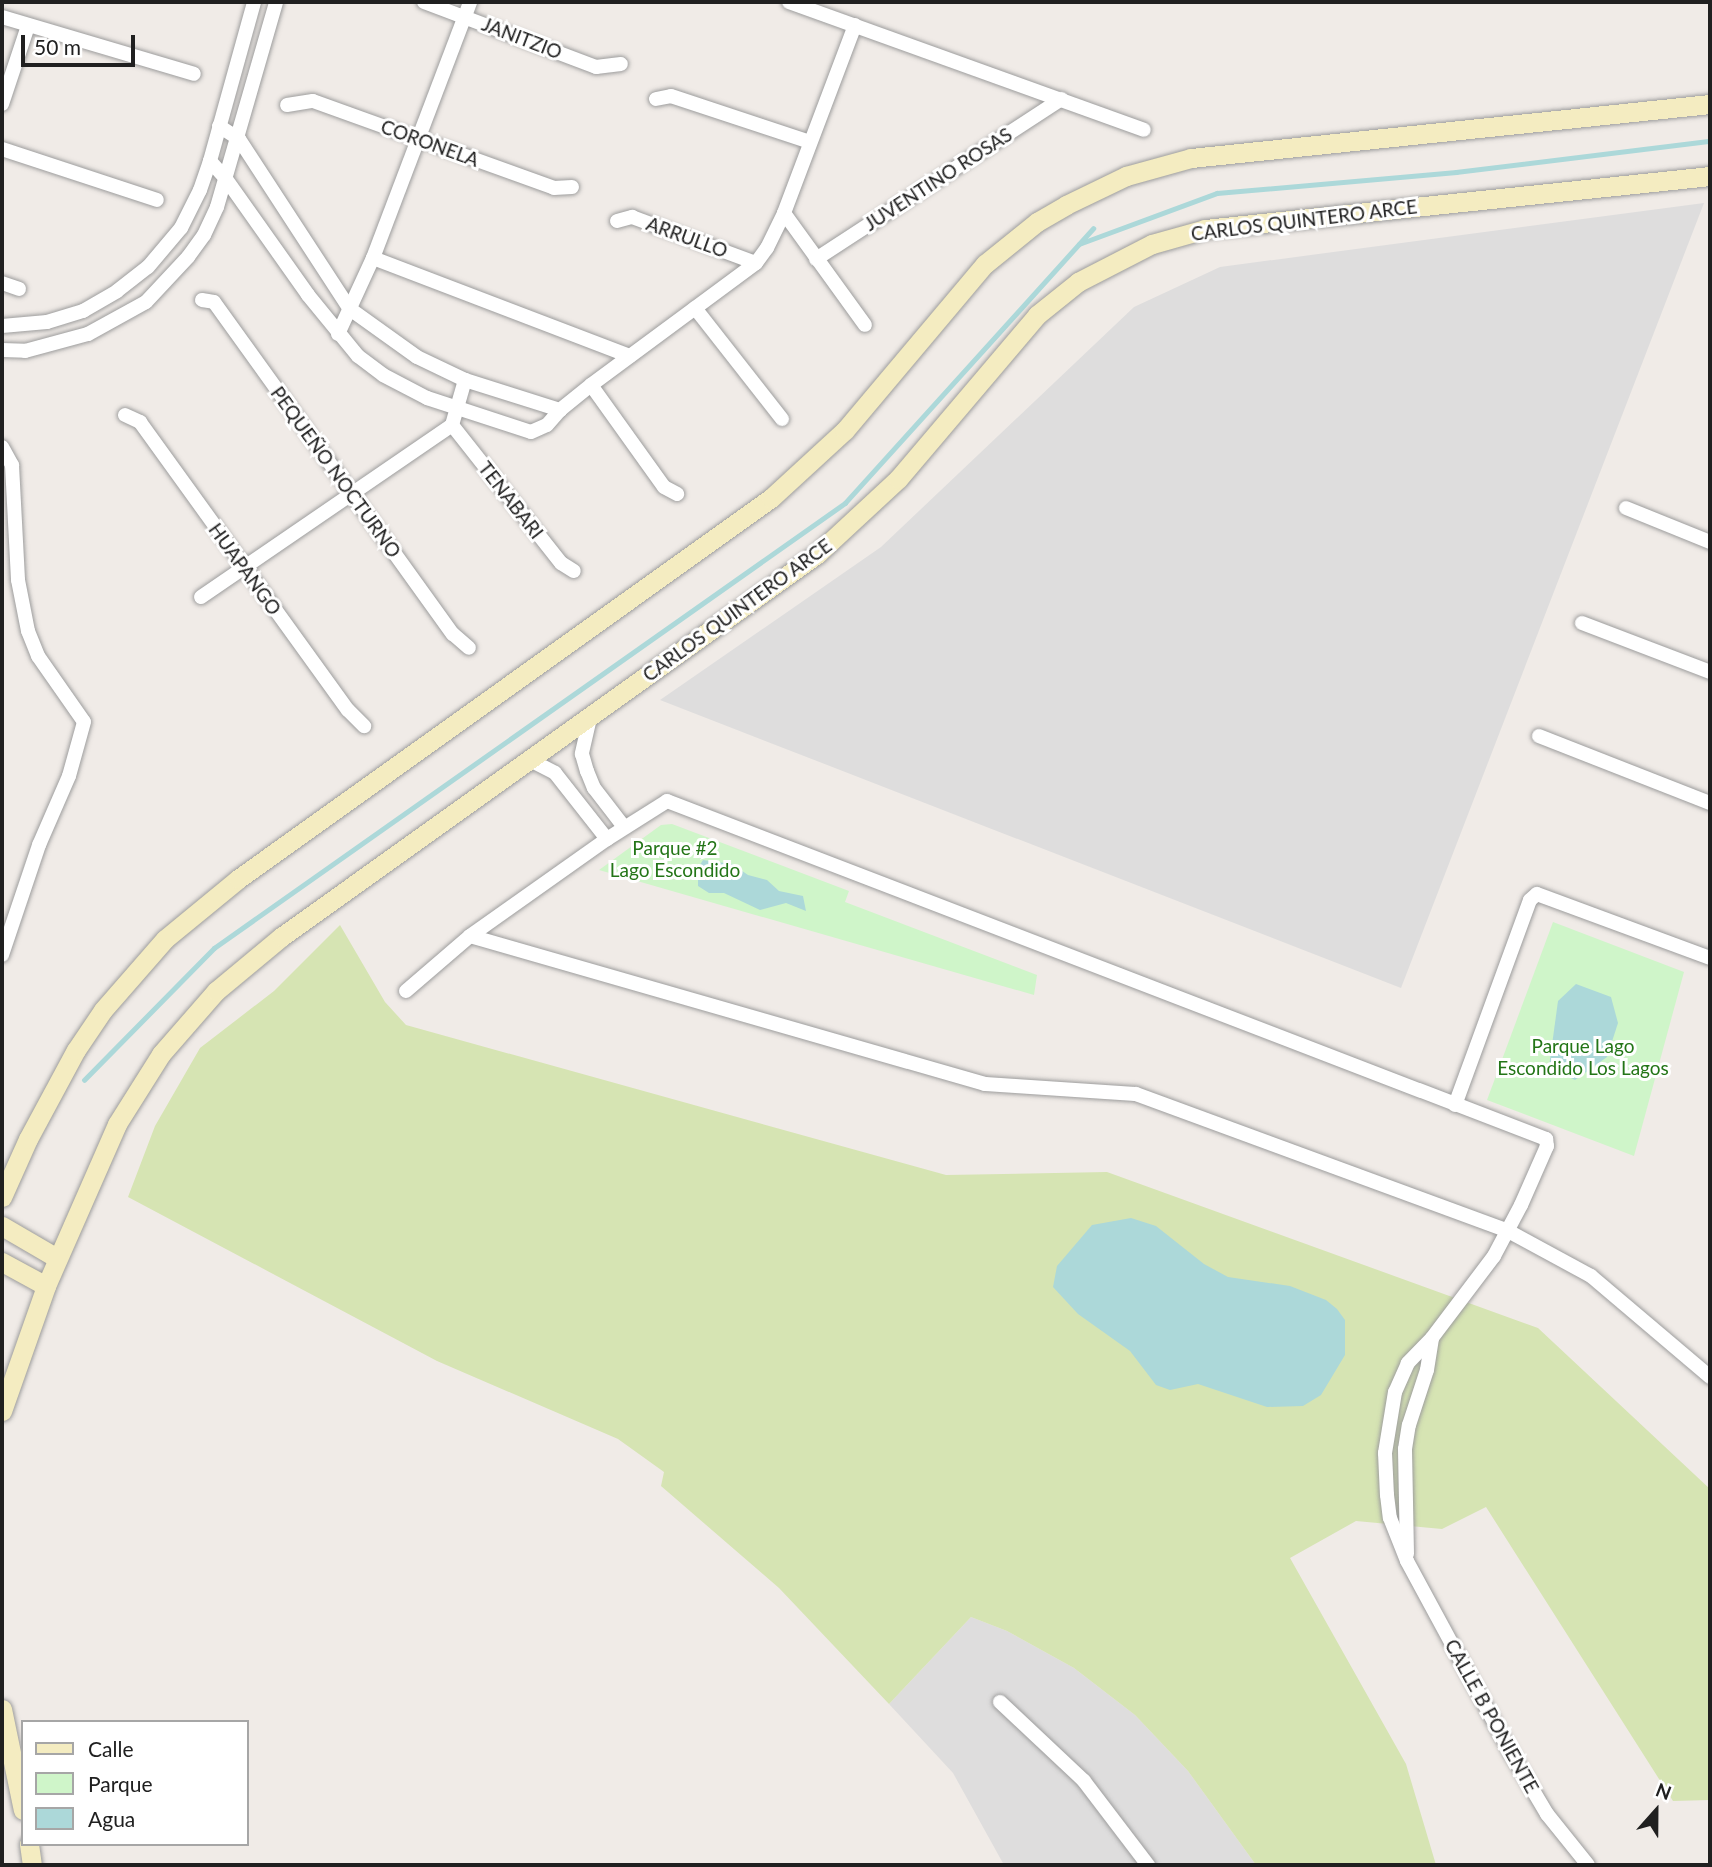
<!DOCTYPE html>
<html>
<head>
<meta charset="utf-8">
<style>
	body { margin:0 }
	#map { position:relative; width:1712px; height:1867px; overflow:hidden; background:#f0ebe7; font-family:Lato,sans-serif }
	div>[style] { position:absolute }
	.residential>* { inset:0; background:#dedddd }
	.grass>* { inset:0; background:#d6e4b3 }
	.park>* { inset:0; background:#cff5c9 }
	.water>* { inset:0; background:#acd8d9 }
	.stream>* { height:4.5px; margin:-2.25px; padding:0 2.25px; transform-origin:2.25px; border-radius:2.25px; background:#acd8d9 }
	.roads { filter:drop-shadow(0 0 2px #9d9d9d) drop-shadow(0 0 2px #9d9d9d) }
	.street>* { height:14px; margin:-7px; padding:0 7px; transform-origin:7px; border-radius:7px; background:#fff }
	.secondary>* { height:19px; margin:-9.5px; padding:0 9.5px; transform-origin:9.5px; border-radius:9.5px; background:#f4ecc1 }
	span { translate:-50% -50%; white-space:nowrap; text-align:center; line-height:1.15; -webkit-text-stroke:6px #fff; paint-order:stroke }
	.street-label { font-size:19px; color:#202020 }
	.park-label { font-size:19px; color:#237517 }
	.frame { position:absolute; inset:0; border:4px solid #202020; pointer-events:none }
	.legend { position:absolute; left:21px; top:1720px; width:228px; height:126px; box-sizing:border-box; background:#fff; border:2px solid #a6a6a6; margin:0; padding:9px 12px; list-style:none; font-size:21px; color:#202020 }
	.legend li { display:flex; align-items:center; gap:14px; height:35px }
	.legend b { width:35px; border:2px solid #a6a6a6 }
	.north { position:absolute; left:1621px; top:1776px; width:70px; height:70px; -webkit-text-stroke:5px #fff; paint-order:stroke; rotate:21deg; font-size:19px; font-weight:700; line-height:28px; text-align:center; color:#202020 }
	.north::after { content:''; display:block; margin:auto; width:24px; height:32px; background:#202020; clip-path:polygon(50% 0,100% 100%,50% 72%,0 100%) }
	.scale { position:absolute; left:21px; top:35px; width:114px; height:32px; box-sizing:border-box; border:4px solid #202020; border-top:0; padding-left:9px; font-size:21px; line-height:24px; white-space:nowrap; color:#202020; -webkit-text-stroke:5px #fff; paint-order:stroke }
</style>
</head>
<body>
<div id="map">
	<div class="residential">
		<div style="clip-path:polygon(1704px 203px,1401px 988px,660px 700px,881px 547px,1134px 307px,1220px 267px)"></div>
		<div style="clip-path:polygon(971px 1617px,1007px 1631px,1074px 1668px,1135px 1715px,1188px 1771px,1256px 1865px,1004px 1865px,953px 1773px,889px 1704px)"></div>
	</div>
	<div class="grass">
		<div style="clip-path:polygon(340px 925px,385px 1002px,406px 1025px,946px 1175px,1107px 1172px,1538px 1328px,1710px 1489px,1710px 1800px,1673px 1801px,1486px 1507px,1442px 1529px,1356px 1521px,1290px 1558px,1406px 1764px,1436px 1865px,1256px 1865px,1188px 1771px,1135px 1715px,1074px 1668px,1007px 1631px,971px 1617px,889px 1704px,779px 1588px,661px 1486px,664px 1472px,618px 1439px,437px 1361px,128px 1197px,155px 1126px,200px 1048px,274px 991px)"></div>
	</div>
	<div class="park">
		<div style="clip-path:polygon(672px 824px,849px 891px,845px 902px,1037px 975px,1034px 995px,599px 870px,661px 825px)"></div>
		<div style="clip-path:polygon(1553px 922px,1684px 972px,1634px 1156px,1487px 1100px)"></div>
	</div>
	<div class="water">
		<div style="clip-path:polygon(703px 860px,732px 864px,748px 875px,767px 880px,779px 891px,803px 896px,806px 911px,786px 903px,760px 910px,724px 893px,709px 893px,698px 886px,698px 868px)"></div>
		<div style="clip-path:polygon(1576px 984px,1611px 997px,1618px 1023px,1607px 1057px,1575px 1080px,1549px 1067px,1558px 1001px)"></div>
		<div style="clip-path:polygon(1131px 1218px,1156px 1226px,1204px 1264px,1228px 1277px,1290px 1286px,1326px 1300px,1337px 1309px,1345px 1320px,1345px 1355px,1321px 1395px,1303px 1406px,1267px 1407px,1198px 1384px,1170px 1390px,1156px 1385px,1130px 1351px,1078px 1314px,1053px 1287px,1057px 1266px,1092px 1225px)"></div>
	</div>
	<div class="stream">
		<div style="left:1079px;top:244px;width:147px;rotate:-20.3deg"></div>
		<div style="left:1217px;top:193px;width:240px;rotate:-5deg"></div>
		<div style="left:1456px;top:172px;width:256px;rotate:-7deg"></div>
		<div style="left:84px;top:1080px;width:185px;rotate:-45.4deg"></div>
		<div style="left:214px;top:948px;width:772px;rotate:-35.19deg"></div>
		<div style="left:845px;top:503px;width:370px;rotate:-47.9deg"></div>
	</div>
	<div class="roads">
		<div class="street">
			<div style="left:424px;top:2px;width:184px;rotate:20.7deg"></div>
			<div style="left:596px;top:67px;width:25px;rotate:-7deg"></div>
			<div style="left:789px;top:2px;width:377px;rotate:19.8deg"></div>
			<div style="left:2px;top:17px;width:200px;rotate:16.5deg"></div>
			<div style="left:656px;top:99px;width:15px;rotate:-11deg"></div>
			<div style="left:671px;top:96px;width:146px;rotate:18.3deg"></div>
			<div style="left:2px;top:104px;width:82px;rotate:-71.6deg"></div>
			<div style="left:287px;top:105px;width:26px;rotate:-9deg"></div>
			<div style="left:313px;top:101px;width:256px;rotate:19.8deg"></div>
			<div style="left:554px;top:188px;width:18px;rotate:-3deg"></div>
			<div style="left:219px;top:126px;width:24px;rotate:33deg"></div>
			<div style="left:239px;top:139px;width:203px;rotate:56.9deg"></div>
			<div style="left:350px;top:309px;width:82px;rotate:35.6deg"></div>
			<div style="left:417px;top:357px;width:53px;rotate:25.6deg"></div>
			<div style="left:465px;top:380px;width:100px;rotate:17.5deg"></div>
			<div style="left:2px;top:149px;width:163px;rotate:18.2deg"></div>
			<div style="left:210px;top:161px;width:24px;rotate:48deg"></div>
			<div style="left:226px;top:179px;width:142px;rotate:54.7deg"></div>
			<div style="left:308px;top:295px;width:79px;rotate:50.7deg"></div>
			<div style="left:358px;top:356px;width:31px;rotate:37deg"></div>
			<div style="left:383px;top:375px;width:50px;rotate:27.6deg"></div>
			<div style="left:427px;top:398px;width:109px;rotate:18.1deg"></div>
			<div style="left:531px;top:432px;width:17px;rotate:-24deg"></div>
			<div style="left:547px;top:425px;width:20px;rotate:-49deg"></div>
			<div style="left:560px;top:410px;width:40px;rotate:-39deg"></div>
			<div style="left:591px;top:385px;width:205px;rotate:-36.5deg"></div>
			<div style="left:756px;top:263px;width:19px;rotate:-54deg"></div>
			<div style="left:767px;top:248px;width:39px;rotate:-64deg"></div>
			<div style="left:784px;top:213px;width:201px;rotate:-69.3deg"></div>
			<div style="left:784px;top:213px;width:138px;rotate:54.1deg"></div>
			<div style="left:617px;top:221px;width:16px;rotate:-15deg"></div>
			<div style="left:632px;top:217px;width:132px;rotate:20.4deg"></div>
			<div style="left:373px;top:258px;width:275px;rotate:20.9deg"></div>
			<div style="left:816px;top:259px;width:293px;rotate:-33.1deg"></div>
			<div style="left:2px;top:283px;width:18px;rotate:19deg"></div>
			<div style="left:202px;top:300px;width:12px;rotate:9deg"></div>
			<div style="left:214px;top:302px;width:409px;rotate:54.3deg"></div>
			<div style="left:453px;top:634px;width:21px;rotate:41deg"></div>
			<div style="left:695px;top:308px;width:141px;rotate:51.9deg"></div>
			<div style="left:2px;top:326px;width:45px;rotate:-5.1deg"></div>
			<div style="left:47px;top:322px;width:38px;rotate:-17deg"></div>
			<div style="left:83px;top:311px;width:39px;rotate:-30deg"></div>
			<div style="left:117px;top:291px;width:39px;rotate:-38deg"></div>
			<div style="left:148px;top:267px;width:51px;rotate:-49.8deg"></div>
			<div style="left:181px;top:228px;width:42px;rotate:-63.4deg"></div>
			<div style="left:200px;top:190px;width:31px;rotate:-71deg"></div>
			<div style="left:210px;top:161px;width:165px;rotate:-74.5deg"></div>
			<div style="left:338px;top:334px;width:84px;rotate:-65.3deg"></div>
			<div style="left:373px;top:258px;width:274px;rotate:-69.2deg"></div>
			<div style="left:2px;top:350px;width:23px;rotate:2deg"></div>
			<div style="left:25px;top:351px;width:65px;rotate:-15.1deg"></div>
			<div style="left:88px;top:334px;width:66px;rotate:-28.9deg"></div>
			<div style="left:146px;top:302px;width:62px;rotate:-47deg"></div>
			<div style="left:188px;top:257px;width:27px;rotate:-54deg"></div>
			<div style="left:204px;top:235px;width:31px;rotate:-65deg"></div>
			<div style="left:217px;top:207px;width:213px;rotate:-73.9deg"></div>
			<div style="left:591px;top:385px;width:125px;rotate:54.4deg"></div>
			<div style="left:664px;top:487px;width:15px;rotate:28deg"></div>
			<div style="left:125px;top:415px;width:17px;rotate:25deg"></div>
			<div style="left:140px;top:422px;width:355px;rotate:54.2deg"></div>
			<div style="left:348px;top:710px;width:23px;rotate:45deg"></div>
			<div style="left:452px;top:425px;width:176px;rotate:51.7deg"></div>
			<div style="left:561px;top:563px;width:15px;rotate:32deg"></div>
			<div style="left:2px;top:447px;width:21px;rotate:61deg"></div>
			<div style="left:12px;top:465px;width:115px;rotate:87deg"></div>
			<div style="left:18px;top:580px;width:52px;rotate:78.9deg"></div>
			<div style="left:28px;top:631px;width:27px;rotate:68deg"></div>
			<div style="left:38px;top:656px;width:80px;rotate:55.1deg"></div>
			<div style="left:84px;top:722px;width:56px;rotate:105.5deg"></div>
			<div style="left:69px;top:776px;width:75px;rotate:113.5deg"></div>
			<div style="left:39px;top:845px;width:116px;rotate:108.6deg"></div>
			<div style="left:1626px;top:508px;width:91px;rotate:22deg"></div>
			<div style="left:201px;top:597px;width:304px;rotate:-34.4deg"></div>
			<div style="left:452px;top:425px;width:47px;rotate:-73.9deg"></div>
			<div style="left:1582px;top:623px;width:137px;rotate:20.9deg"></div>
			<div style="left:590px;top:718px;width:37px;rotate:103deg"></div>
			<div style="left:582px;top:754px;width:18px;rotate:74deg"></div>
			<div style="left:587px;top:771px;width:18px;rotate:68deg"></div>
			<div style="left:594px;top:788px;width:49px;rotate:52.4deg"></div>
			<div style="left:1539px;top:736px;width:184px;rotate:21.4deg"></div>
			<div style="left:530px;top:760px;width:28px;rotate:27deg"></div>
			<div style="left:555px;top:773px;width:84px;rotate:51.8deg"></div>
			<div style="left:470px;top:936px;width:536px;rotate:16.03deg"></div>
			<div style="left:985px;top:1084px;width:151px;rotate:3.8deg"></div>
			<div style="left:1136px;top:1094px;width:396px;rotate:20.2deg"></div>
			<div style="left:1508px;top:1231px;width:94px;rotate:28.5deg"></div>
			<div style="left:1591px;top:1276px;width:156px;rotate:40.3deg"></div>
			<div style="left:406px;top:991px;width:84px;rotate:-40.7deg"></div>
			<div style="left:470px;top:936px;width:168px;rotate:-35.3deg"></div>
			<div style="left:607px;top:839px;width:71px;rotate:-32.3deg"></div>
			<div style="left:667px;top:801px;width:942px;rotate:21.03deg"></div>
			<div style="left:1546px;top:1139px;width:7px;rotate:82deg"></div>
			<div style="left:1547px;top:1146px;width:64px;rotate:113.8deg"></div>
			<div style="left:1521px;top:1205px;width:58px;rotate:117.9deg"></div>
			<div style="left:1494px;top:1256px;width:103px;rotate:127.1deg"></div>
			<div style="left:1432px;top:1338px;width:35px;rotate:134deg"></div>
			<div style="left:1408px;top:1363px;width:32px;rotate:114deg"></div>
			<div style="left:1395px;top:1392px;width:62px;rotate:99.3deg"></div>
			<div style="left:1385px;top:1453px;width:42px;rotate:87.3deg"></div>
			<div style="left:1387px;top:1495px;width:23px;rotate:83deg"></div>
			<div style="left:1390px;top:1518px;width:46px;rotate:68.4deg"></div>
			<div style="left:1407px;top:1561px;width:221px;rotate:61.6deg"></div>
			<div style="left:1512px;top:1755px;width:69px;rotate:59.3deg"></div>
			<div style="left:1547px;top:1814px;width:65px;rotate:51.2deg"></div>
			<div style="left:1455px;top:1105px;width:218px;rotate:-69.9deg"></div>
			<div style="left:1530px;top:900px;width:9px;rotate:-41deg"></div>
			<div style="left:1537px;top:894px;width:184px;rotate:20.3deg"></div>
			<div style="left:1407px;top:1554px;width:105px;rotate:-91.1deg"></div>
			<div style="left:1405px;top:1449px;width:24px;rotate:-81deg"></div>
			<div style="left:1409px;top:1425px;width:58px;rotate:-71.9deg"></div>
			<div style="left:1427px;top:1370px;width:32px;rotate:-81deg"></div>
			<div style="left:1000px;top:1702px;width:115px;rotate:43.2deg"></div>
			<div style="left:1084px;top:1781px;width:106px;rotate:52.7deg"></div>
		</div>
		<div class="secondary">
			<div style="left:2px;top:1197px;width:64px;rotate:-65.9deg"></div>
			<div style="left:28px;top:1139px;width:101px;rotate:-61.7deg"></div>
			<div style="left:76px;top:1050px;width:48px;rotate:-56deg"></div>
			<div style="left:103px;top:1010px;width:94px;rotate:-48.9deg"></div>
			<div style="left:165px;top:939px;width:94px;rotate:-39.4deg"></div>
			<div style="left:238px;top:879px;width:655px;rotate:-35.56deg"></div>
			<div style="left:771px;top:498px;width:100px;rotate:-42.6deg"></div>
			<div style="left:845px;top:430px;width:217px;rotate:-49.9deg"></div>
			<div style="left:985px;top:264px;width:67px;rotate:-38.9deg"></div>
			<div style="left:1037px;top:222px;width:34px;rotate:-30deg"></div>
			<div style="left:1066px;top:205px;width:67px;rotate:-25.8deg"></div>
			<div style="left:1126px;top:176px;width:67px;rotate:-15.5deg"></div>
			<div style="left:1191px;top:158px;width:522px;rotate:-5.94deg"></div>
			<div style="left:2px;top:1226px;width:64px;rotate:30.2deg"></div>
			<div style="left:2px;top:1262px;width:50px;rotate:28.6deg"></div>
			<div style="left:2px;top:1411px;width:133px;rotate:-70.6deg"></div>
			<div style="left:46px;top:1286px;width:177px;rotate:-66.3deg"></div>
			<div style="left:117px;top:1124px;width:83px;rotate:-57.8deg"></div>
			<div style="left:161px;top:1054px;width:84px;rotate:-48.9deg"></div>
			<div style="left:216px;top:991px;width:85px;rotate:-39.7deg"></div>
			<div style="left:281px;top:937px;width:659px;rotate:-35.55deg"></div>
			<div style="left:817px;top:554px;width:110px;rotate:-42.8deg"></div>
			<div style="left:898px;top:479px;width:215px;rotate:-49.7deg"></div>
			<div style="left:1037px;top:315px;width:53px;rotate:-38.8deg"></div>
			<div style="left:1078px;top:282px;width:83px;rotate:-27.2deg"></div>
			<div style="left:1152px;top:244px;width:55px;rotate:-15.8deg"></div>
			<div style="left:1205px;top:229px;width:508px;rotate:-5.99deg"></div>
			<div style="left:2px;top:1709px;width:103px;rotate:78.3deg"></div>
			<div style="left:29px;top:1844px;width:21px;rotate:82deg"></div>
		</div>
	</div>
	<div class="street-label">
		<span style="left:522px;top:38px;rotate:21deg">JANITZIO</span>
		<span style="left:430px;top:143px;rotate:20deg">CORONELA</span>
		<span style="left:938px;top:179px;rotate:-33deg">JUVENTINO ROSAS</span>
		<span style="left:1304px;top:220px;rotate:-7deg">CARLOS QUINTERO ARCE</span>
		<span style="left:687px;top:237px;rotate:20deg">ARRULLO</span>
		<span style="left:336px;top:472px;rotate:54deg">PEQUEÑO NOCTURNO</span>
		<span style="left:511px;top:500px;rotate:52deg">TENABARI</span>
		<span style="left:245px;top:569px;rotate:54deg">HUAPANGO</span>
		<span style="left:737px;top:610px;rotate:-36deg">CARLOS QUINTERO ARCE</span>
		<span style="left:1492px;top:1716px;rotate:61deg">CALLE B PONIENTE</span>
	</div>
	<div class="park-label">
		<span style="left:675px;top:859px">Parque #2<br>Lago Escondido</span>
		<span style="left:1583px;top:1057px">Parque Lago<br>Escondido Los Lagos</span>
	</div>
	<div class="frame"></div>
	<ul class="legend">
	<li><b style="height:9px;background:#f4ecc1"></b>Calle</li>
	<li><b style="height:19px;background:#cff5c9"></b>Parque</li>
	<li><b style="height:19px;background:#acd8d9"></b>Agua</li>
	</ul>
	<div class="north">N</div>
	<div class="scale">50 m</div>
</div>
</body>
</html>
